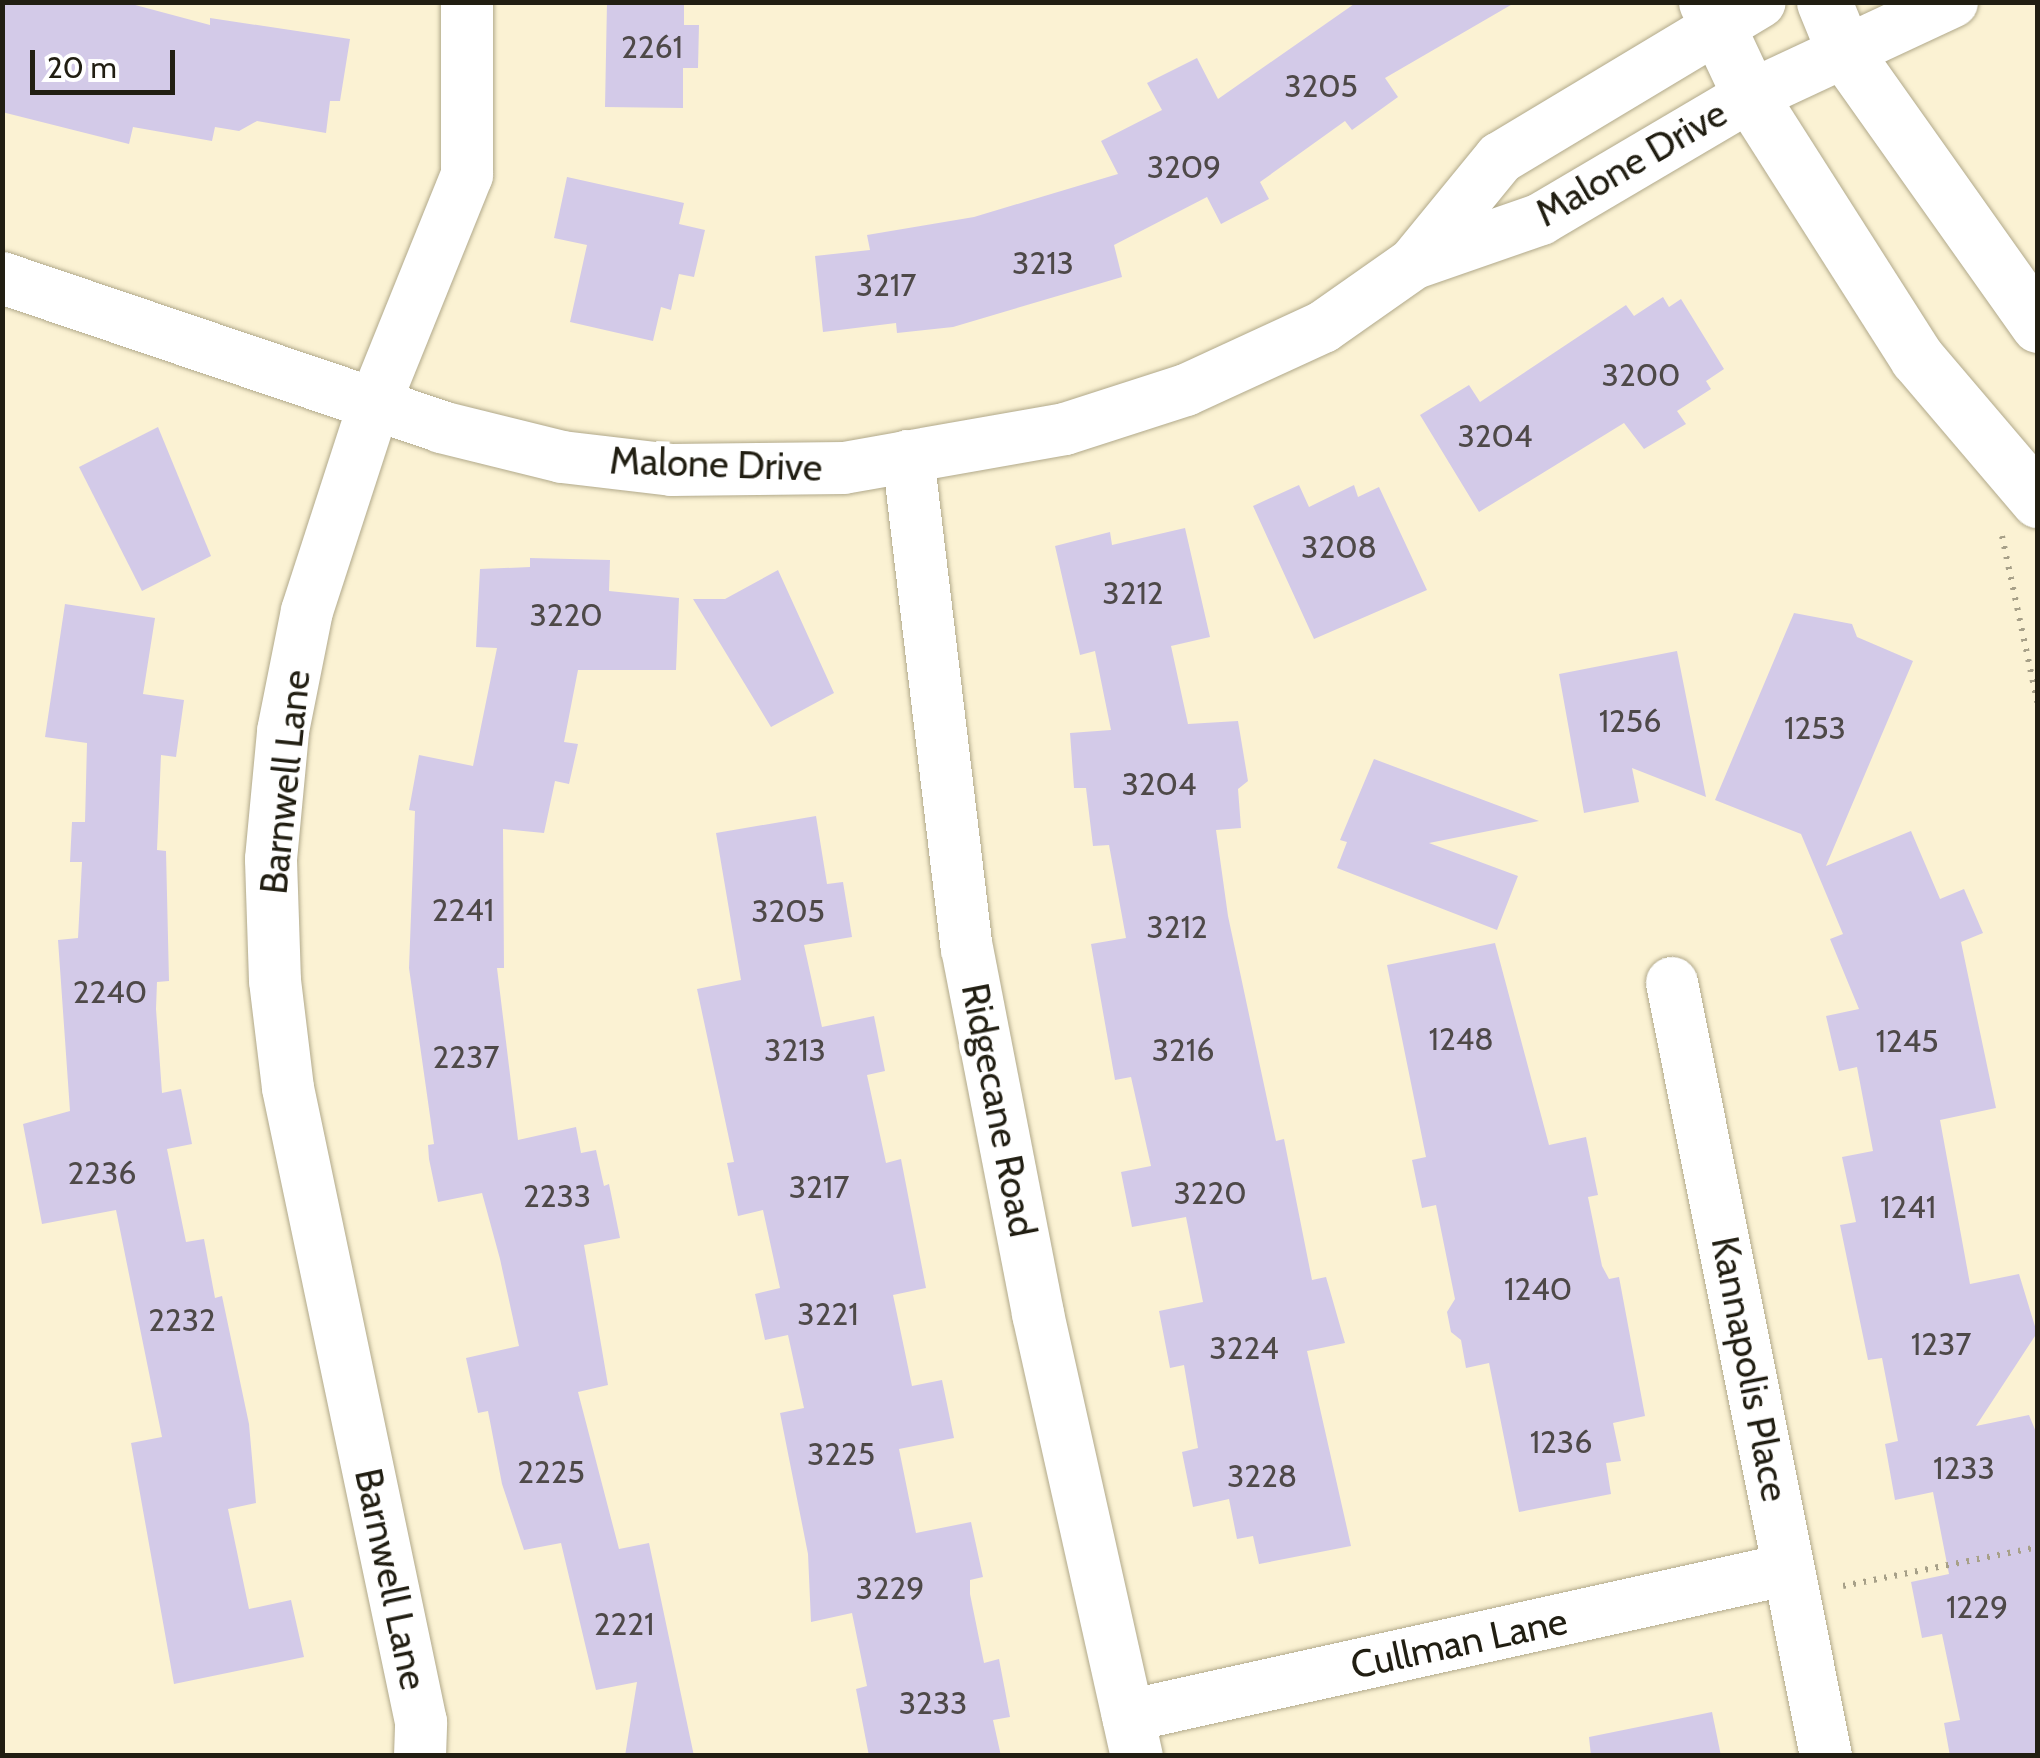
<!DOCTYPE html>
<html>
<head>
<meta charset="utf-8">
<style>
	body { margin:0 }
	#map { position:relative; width:2040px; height:1758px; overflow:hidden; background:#fbf2d3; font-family:Cabin,sans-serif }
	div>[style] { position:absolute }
	.building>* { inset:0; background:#d3cae8 }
	.path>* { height:6px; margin-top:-3px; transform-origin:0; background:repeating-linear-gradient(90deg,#a7a088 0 2.5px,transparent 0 10.5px) }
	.roads { filter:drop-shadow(0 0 2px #b1a98b) drop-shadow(0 0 2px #b1a98b) }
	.minor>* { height:52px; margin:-26px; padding:0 26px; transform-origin:26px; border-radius:26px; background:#fff }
	.tertiary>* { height:55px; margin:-27.5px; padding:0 27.5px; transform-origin:27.5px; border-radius:27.5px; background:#fff }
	span { translate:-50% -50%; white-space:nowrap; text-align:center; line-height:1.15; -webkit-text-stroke:10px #fff; paint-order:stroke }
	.number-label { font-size:32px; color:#4e4948 }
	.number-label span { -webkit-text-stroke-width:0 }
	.street-label { font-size:38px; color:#211e12 }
	.frame { position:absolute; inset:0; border:5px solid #211e12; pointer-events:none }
	.scale { position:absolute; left:30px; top:50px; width:145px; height:45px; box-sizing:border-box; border:5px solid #211e12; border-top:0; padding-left:12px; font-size:30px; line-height:35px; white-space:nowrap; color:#211e12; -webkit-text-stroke:8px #fff; paint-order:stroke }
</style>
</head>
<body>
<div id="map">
	<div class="building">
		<div style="clip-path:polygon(2px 2px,124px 2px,210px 25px,210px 18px,350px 39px,340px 101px,330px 101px,326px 133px,257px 121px,239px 131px,215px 127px,212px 141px,133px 127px,129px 144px,2px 112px)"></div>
		<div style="clip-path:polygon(607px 2px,684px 2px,684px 25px,699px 25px,698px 68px,683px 68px,683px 108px,605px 107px)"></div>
		<div style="clip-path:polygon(1357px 2px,1516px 2px,1385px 78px,1398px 97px,1352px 130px,1345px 121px,1260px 182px,1269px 199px,1221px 224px,1207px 197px,1114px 245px,1122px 277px,953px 327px,897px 333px,896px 323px,823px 332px,815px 256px,870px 250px,867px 235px,974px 217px,1118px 174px,1101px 141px,1162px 110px,1147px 83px,1197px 58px,1218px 99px)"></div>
		<div style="clip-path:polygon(567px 177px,684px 203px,679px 224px,705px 230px,694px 277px,679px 274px,671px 310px,661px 307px,653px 341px,570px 322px,587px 245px,554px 238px)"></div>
		<div style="clip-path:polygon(1663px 297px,1669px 307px,1681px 299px,1724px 369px,1706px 381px,1711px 389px,1677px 411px,1686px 424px,1644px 449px,1624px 423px,1479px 512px,1420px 415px,1469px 385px,1480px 402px,1626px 305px,1634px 316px)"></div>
		<div style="clip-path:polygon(158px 427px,211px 556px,142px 591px,79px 467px)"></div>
		<div style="clip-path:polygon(1299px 485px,1309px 507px,1354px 485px,1358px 497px,1379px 487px,1427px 590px,1314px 639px,1253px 506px)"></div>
		<div style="clip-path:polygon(1185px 528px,1210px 637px,1171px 646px,1188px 724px,1238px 721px,1248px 781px,1238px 789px,1241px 828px,1216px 830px,1228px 916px,1276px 1141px,1284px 1139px,1312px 1280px,1326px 1277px,1345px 1343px,1307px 1351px,1351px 1546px,1259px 1564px,1253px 1536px,1237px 1539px,1229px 1499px,1193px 1507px,1182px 1452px,1198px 1448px,1184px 1365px,1170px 1368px,1159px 1311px,1203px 1302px,1186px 1217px,1132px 1227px,1121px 1172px,1151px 1166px,1131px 1077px,1115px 1080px,1091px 944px,1126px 938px,1109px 845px,1093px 846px,1086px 788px,1074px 788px,1070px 733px,1111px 730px,1095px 651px,1080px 655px,1055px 546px,1110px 532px,1112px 545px)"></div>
		<div style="clip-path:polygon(530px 558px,610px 560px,609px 591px,679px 598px,676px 670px,578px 670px,564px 742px,578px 744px,569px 784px,555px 781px,544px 833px,503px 829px,504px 968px,497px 968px,518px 1140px,576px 1127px,581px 1153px,596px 1150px,604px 1186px,609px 1184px,620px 1238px,584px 1245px,608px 1385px,578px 1392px,619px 1549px,649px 1543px,694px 1756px,625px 1756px,637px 1682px,596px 1690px,561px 1543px,524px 1550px,502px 1484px,488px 1411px,478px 1413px,466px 1358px,519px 1346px,500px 1259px,482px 1193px,438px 1202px,429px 1159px,428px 1145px,434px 1144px,409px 968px,415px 811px,409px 810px,419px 755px,473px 766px,497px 648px,476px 647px,480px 569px,530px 567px)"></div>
		<div style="clip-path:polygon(778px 570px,834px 693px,771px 727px,693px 599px,725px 599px)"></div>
		<div style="clip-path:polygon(65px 604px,155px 618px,143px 694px,184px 700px,176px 757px,161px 755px,157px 850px,166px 851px,169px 981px,157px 982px,156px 1009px,162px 1093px,181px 1089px,192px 1144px,167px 1149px,186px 1242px,204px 1239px,215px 1298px,222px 1296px,249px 1424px,256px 1503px,228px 1509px,249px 1609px,291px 1600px,304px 1657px,174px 1684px,131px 1443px,162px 1437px,116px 1210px,42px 1224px,23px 1124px,70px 1111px,58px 940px,78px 938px,82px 862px,70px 862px,72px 822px,85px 822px,87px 743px,45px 737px)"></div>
		<div style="clip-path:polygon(1794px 613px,1852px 624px,1857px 637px,1913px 661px,1826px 866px,1911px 831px,1940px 899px,1964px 889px,1983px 933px,1961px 942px,1996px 1108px,1940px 1120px,1970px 1284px,2019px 1274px,2037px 1333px,1976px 1426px,2029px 1415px,2038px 1437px,2038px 1756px,1950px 1756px,1944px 1723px,1960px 1720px,1942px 1634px,1922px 1638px,1911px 1582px,1949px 1574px,1933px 1492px,1895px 1500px,1885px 1444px,1898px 1441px,1882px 1358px,1868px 1360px,1840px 1225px,1856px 1222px,1842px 1157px,1873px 1151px,1857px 1067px,1839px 1071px,1826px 1016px,1859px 1009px,1830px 939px,1843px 934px,1801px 834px,1715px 800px)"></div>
		<div style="clip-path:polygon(1677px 651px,1706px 797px,1632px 768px,1639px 802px,1584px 813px,1559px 674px)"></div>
		<div style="clip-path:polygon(1374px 759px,1539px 821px,1429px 843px,1518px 876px,1497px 930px,1337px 868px,1347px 842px,1340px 840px)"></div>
		<div style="clip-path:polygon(816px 816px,827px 884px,843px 882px,852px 937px,804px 945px,822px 1027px,874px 1016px,885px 1071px,867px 1075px,886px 1163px,901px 1159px,926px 1288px,893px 1295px,912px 1386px,942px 1380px,954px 1438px,899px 1449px,916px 1533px,971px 1522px,983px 1577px,970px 1580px,970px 1594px,984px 1663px,999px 1659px,1010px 1717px,993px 1720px,1001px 1756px,869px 1756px,856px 1689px,867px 1686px,852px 1613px,811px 1622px,808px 1554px,780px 1413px,804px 1408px,788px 1335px,765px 1340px,755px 1294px,780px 1288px,763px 1210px,738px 1216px,727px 1163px,734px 1162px,697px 989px,741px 980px,716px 833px)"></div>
		<div style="clip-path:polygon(1495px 943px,1549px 1145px,1586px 1137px,1598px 1195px,1588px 1197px,1602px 1266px,1609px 1279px,1619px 1277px,1645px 1416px,1613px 1423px,1621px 1461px,1606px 1463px,1611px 1494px,1519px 1512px,1489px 1363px,1466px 1368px,1461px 1340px,1451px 1332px,1447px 1312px,1455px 1299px,1436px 1205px,1422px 1208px,1412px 1160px,1426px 1157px,1387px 965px)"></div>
		<div style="clip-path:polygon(1712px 1712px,1721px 1756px,1591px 1756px,1589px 1737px)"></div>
	</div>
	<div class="path">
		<div style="left:2002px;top:536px;width:174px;rotate:78deg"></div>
		<div style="left:1843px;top:1586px;width:199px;rotate:-11.3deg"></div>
	</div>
	<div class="roads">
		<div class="minor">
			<div style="left:1415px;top:263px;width:133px;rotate:-19.2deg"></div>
			<div style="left:1541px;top:219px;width:243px;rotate:-30.5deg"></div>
			<div style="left:1750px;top:96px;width:223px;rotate:-25deg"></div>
			<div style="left:2px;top:278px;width:464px;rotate:18.7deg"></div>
			<div style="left:441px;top:427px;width:125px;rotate:13.9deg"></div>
			<div style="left:562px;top:457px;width:111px;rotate:6.7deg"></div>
			<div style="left:672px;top:470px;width:172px;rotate:-0.7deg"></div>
			<div style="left:844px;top:468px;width:224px;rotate:-10deg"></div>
			<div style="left:1065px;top:429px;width:127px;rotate:-17.9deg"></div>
			<div style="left:1186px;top:390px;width:151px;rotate:-24.7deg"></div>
			<div style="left:1323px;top:327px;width:111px;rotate:-35.1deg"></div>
			<div style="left:1414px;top:263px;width:136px;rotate:-50.7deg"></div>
			<div style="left:1500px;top:158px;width:303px;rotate:-31deg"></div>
			<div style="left:908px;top:456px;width:496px;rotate:83.2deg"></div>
			<div style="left:967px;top:948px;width:373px;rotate:79deg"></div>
			<div style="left:1038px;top:1314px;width:453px;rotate:77.4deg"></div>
			<div style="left:1672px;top:983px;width:788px;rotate:78.73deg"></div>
			<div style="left:1128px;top:1716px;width:677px;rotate:-12.54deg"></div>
			<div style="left:420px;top:1756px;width:34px;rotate:-88deg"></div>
			<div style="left:421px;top:1722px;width:648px;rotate:-101.85deg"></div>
			<div style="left:288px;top:1088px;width:108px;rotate:-96.9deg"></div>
			<div style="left:275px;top:981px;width:122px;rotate:-91.9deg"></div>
			<div style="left:271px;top:859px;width:129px;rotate:-84.6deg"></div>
			<div style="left:283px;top:731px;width:122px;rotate:-78.7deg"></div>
			<div style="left:307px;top:611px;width:217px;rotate:-72deg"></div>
			<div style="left:374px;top:405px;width:248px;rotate:-68deg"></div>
			<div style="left:467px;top:175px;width:173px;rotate:-90deg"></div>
		</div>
		<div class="tertiary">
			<div style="left:1706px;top:2px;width:104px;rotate:64.9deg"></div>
			<div style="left:1750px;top:96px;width:311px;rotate:57.5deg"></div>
			<div style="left:1917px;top:358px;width:187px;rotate:49.6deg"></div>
			<div style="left:1824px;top:2px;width:53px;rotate:67.8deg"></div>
			<div style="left:1844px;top:51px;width:336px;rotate:54.7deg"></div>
		</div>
	</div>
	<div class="number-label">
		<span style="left:652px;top:47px">2261</span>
		<span style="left:1321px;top:86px">3205</span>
		<span style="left:1184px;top:167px">3209</span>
		<span style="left:1043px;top:263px">3213</span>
		<span style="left:886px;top:285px">3217</span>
		<span style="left:1641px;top:375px">3200</span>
		<span style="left:1495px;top:436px">3204</span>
		<span style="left:1339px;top:547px">3208</span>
		<span style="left:1133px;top:593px">3212</span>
		<span style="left:566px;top:615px">3220</span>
		<span style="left:1630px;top:721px">1256</span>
		<span style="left:1815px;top:728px">1253</span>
		<span style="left:1159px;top:784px">3204</span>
		<span style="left:463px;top:910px">2241</span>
		<span style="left:788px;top:911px">3205</span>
		<span style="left:1177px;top:927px">3212</span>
		<span style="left:110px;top:992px">2240</span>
		<span style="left:1461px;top:1039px">1248</span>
		<span style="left:1907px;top:1041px">1245</span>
		<span style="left:795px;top:1050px">3213</span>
		<span style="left:1183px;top:1050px">3216</span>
		<span style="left:466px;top:1057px">2237</span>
		<span style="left:102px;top:1173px">2236</span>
		<span style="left:819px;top:1187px">3217</span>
		<span style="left:1210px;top:1193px">3220</span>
		<span style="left:557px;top:1196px">2233</span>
		<span style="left:1908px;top:1207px">1241</span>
		<span style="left:1538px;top:1289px">1240</span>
		<span style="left:828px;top:1314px">3221</span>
		<span style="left:182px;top:1320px">2232</span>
		<span style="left:1941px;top:1344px">1237</span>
		<span style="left:1244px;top:1348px">3224</span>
		<span style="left:1561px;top:1442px">1236</span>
		<span style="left:841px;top:1454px">3225</span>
		<span style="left:1964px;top:1468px">1233</span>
		<span style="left:551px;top:1472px">2225</span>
		<span style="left:1262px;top:1476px">3228</span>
		<span style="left:890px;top:1588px">3229</span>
		<span style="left:1977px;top:1607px">1229</span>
		<span style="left:624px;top:1624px">2221</span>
		<span style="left:933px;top:1703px">3233</span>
	</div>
	<div class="street-label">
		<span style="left:1631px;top:163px;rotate:-30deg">Malone Drive</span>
		<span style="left:716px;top:464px;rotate:2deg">Malone Drive</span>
		<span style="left:285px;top:782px;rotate:-84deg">Barnwell Lane</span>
		<span style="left:999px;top:1110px;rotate:79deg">Ridgecane Road</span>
		<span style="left:1750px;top:1369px;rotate:79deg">Kannapolis Place</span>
		<span style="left:391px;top:1579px;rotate:78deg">Barnwell Lane</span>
		<span style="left:1459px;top:1643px;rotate:-12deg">Cullman Lane</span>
	</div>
	<div class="frame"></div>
	<div class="scale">20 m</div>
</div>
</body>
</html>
